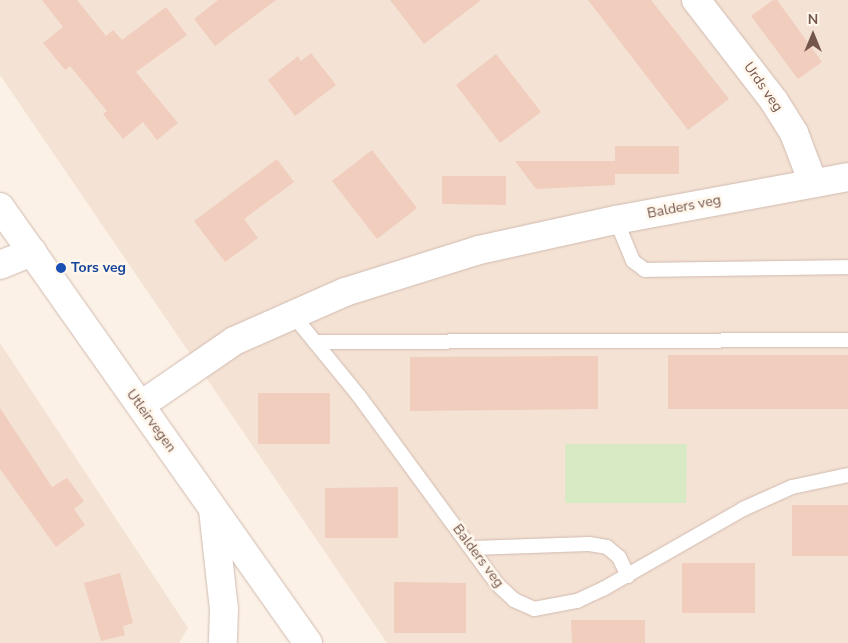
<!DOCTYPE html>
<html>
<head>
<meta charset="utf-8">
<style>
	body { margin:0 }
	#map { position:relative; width:848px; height:643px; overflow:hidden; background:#fcf1e6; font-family:"Nunito Sans",sans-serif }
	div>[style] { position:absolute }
	.residential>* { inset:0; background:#f4e2d4 }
	.green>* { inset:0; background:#d7eac4 }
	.building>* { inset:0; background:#f1cdbd }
	.roads { filter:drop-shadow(0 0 1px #d0baaf) drop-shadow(0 0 1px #d0baaf) }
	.lane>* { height:14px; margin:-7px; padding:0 7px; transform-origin:7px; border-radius:7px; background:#fff }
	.street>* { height:28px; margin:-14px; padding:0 14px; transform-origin:14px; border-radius:14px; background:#fff }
	.secondary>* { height:28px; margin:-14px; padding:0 14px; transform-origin:14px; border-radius:14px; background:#fff }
	.dots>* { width:14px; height:14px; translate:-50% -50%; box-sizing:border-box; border:2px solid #fff6ec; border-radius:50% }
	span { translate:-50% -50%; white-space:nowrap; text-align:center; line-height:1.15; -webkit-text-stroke:5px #fff6ec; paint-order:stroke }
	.street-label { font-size:14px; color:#75564b }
	.transit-label { font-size:14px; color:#164399; font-weight:700 }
	.left { translate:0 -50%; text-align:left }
	.north { position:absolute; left:788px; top:10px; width:50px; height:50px; -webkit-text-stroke:4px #fff6ec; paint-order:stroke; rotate:0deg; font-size:14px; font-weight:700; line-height:20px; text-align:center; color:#75564b }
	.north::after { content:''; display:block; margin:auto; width:18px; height:22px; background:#75564b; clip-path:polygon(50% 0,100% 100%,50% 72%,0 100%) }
</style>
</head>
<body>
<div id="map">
	<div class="residential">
		<div style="clip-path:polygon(0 0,848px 0,848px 643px,387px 643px,0 75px)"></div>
		<div style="clip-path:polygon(0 343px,188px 628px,179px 643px,0 643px)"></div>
	</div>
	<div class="green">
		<div style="clip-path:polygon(565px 444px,687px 444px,686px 503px,565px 503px)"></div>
	</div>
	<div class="building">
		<div style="clip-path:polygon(42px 0,77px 0,106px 36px,113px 30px,122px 40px,166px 7px,187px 35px,136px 72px,178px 123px,157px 140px,143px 122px,123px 139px,103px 114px,107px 111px,70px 66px,65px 70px,43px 43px,63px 27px)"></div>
		<div style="clip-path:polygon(218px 0,276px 0,215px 46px,194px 19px)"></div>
		<div style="clip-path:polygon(390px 0,481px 0,424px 44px)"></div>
		<div style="clip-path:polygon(588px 0,651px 0,729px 99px,688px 130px)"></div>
		<div style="clip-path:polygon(773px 0,777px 0,822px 62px,798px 79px,751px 16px)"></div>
		<div style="clip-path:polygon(311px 53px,336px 85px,295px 116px,268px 80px,298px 56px,301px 61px)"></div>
		<div style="clip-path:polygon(496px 54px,541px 112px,500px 143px,456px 85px)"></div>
		<div style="clip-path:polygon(615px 146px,679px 146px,679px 174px,615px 174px)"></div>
		<div style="clip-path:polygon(372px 150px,417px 208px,377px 239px,332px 181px)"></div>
		<div style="clip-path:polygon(277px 159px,294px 182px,244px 219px,258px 238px,225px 262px,194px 221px)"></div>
		<div style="clip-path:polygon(515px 161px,615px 161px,615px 185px,536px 189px)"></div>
		<div style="clip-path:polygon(442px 176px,506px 176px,506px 205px,442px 204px)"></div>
		<div style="clip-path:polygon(668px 355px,848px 355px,848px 409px,668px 409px)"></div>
		<div style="clip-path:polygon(598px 356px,598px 409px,410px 411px,410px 357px)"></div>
		<div style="clip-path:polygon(258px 393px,330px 393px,330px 444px,258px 444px)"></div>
		<div style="clip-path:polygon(0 408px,52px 487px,67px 478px,84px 501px,74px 509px,85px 525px,56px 547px,0 469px)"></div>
		<div style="clip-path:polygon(398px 487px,398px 538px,325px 538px,325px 488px)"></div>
		<div style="clip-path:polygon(792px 505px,848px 505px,848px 556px,792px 556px)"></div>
		<div style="clip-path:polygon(682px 563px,755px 563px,755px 613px,682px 613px)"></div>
		<div style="clip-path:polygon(120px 573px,133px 623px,123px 626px,125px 635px,101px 641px,84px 583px)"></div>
		<div style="clip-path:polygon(394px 582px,466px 583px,466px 633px,394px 633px)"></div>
		<div style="clip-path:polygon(571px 620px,645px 620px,645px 643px,572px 643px)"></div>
	</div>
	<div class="roads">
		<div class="lane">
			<div style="left:616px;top:220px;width:44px;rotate:67.5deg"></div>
			<div style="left:633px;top:261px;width:15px;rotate:37deg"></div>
			<div style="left:645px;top:270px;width:203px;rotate:-0.8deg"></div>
			<div style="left:293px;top:315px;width:104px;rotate:50.8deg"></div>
			<div style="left:359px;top:396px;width:233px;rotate:53.7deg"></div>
			<div style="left:497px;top:584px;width:23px;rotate:43deg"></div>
			<div style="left:514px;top:600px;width:22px;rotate:24deg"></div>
			<div style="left:534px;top:609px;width:44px;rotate:-10.5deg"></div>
			<div style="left:577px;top:601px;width:29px;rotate:-25deg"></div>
			<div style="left:603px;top:589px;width:161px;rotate:-29.7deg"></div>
			<div style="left:743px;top:509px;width:54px;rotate:-24.2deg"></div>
			<div style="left:792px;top:487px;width:57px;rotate:-12.1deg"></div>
			<div style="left:315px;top:342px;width:533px;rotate:-0.21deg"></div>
			<div style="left:472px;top:548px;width:117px;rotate:-2deg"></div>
			<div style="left:589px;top:544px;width:18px;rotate:9deg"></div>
			<div style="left:607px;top:547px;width:16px;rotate:40deg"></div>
			<div style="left:619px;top:557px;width:21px;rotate:65deg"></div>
		</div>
		<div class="street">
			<div style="left:696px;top:0;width:128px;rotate:52.3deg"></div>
			<div style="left:774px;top:101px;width:38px;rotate:58deg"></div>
			<div style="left:794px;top:133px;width:53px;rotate:69.2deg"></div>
			<div style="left:0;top:265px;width:35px;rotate:-22deg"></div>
			<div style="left:141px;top:405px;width:113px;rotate:-34.5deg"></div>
			<div style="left:234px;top:341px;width:121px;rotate:-23.8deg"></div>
			<div style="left:345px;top:292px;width:140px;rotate:-17.4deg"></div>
			<div style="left:479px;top:250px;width:140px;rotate:-12.4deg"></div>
			<div style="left:616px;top:220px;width:236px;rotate:-10.5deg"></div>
		</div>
		<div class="secondary">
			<div style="left:0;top:207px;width:534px;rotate:54.76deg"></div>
			<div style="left:213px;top:510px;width:100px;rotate:83.7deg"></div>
			<div style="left:224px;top:609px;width:34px;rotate:92deg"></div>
		</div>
	</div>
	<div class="dots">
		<div style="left:61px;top:268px;background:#1a4fb4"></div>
	</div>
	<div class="street-label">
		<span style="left:763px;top:87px;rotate:55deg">Urds veg</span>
		<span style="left:684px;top:207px;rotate:-11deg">Balders veg</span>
		<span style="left:151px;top:421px;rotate:54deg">Utleirvegen</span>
		<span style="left:478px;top:556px;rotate:53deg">Balders veg</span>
	</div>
	<div class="transit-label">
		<span class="left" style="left:71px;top:268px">Tors veg</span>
	</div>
	<div class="north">N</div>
</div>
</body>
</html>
